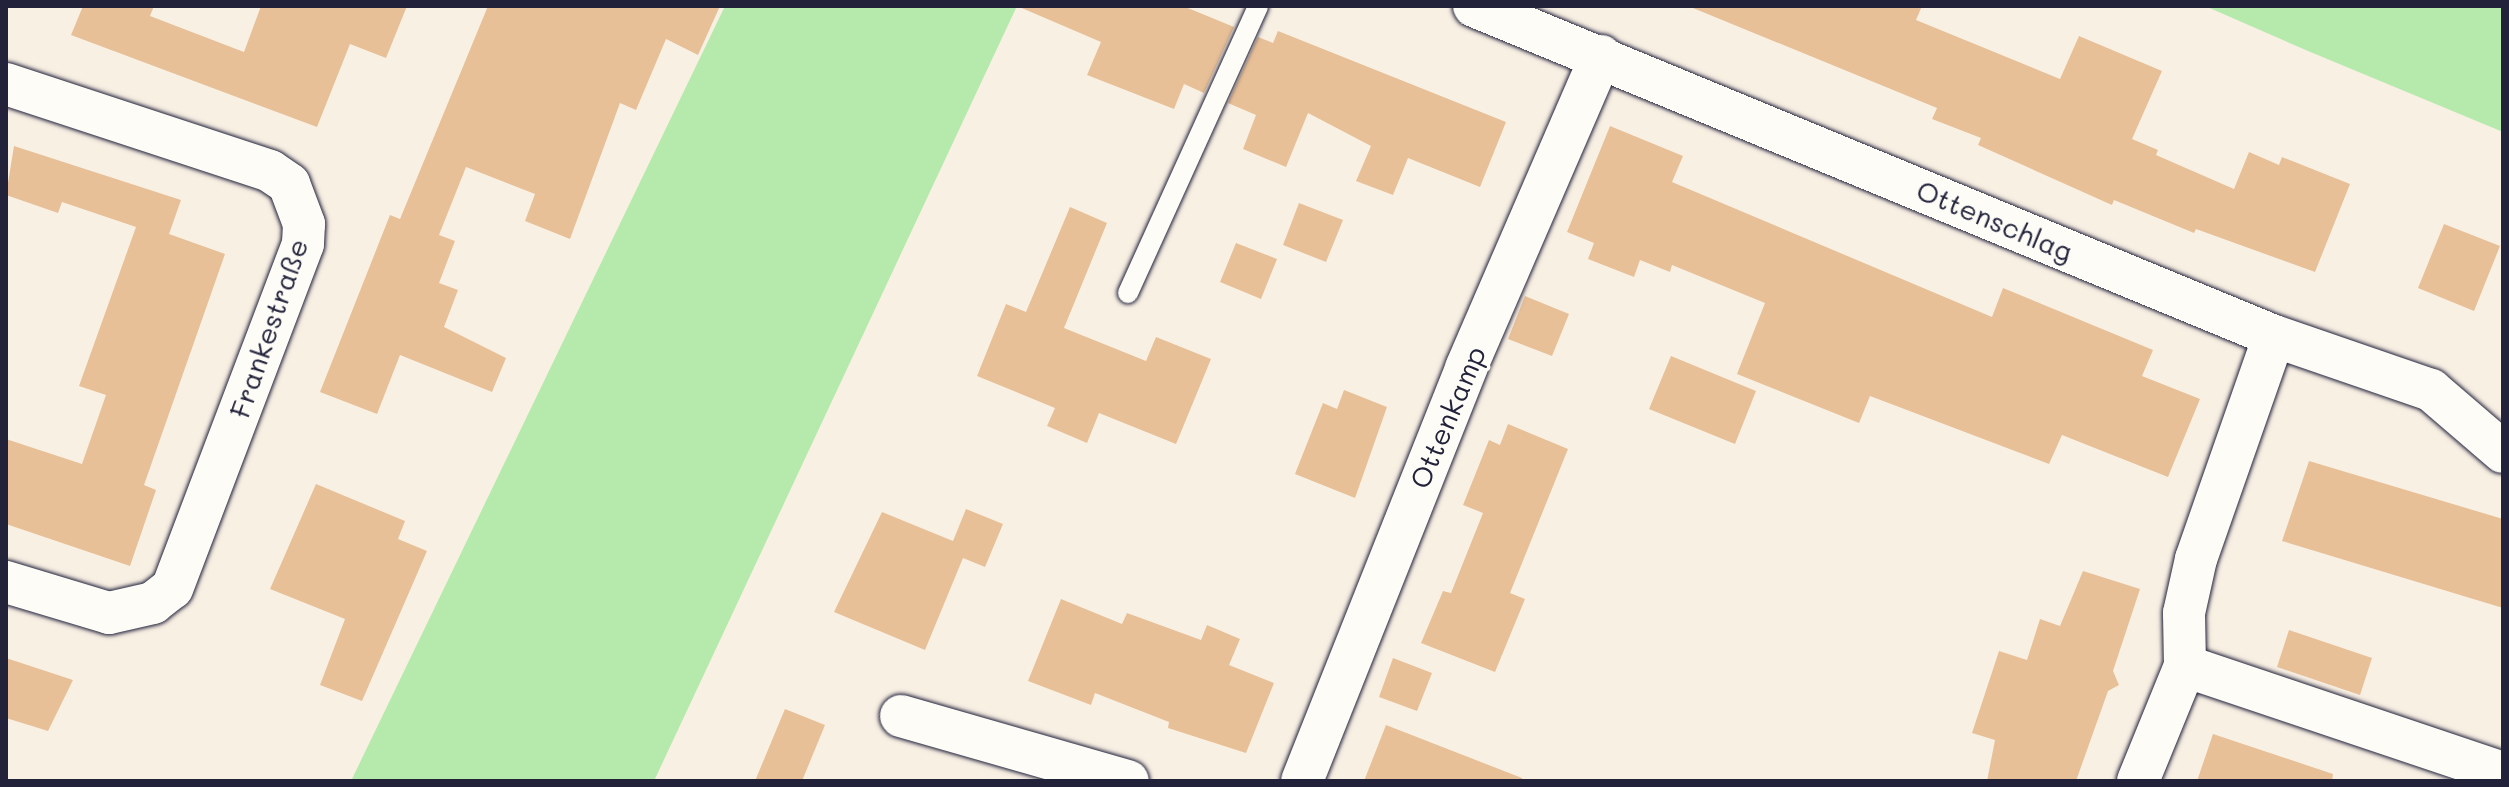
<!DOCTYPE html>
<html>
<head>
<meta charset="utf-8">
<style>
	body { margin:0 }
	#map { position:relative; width:2509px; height:787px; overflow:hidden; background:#f9f0e4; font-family:Mali,sans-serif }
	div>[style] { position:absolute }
	.green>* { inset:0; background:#b5eaac }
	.building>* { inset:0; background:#e8c098 }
	.roads { filter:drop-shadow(0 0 2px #22223b) drop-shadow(0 0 2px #22223b) }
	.service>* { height:20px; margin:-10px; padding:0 10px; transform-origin:10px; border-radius:10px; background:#fdfcf7 }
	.minor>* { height:42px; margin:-21px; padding:0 21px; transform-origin:21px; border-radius:21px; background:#fdfcf7 }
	span { translate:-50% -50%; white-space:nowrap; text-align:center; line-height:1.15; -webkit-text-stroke:7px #fdfcf7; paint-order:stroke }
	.street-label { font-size:28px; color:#22223b }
	.frame { position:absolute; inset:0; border:8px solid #22223b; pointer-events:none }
</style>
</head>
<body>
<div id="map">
	<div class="green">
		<div style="clip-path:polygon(725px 6px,1017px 6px,654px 781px,351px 781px)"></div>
		<div style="clip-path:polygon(2205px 6px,2503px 6px,2503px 132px,2308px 51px)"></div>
	</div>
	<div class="building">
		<div style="clip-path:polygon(83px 6px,154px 6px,150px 16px,244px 52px,261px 6px,407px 6px,386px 58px,350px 44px,317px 127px,71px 35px)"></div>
		<div style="clip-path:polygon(488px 6px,720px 6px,698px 55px,666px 39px,636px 110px,620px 103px,570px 239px,525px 221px,535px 194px,466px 167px,439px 235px,455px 241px,439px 283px,458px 290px,444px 327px,506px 358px,492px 392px,400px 355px,377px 414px,320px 392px,390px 215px,400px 219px)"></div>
		<div style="clip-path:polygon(1017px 6px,1183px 6px,1234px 27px,1204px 93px,1184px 84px,1174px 109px,1087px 75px,1101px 42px)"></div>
		<div style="clip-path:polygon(1688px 6px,1922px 6px,1916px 20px,2060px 79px,2079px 36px,2162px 71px,2132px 139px,2158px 150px,2156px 155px,2234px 189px,2249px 152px,2279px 165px,2282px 157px,2350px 184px,2315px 272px,2196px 229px,2194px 233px,2114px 200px,2112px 205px,1978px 145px,1981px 138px,1932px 119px,1937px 108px)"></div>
		<div style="clip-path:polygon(1278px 31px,1506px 122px,1480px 187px,1408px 158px,1393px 195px,1356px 181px,1371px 146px,1308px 113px,1286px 167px,1243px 149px,1256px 115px,1228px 103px,1258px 37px,1273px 43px)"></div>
		<div style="clip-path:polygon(1610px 126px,1683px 156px,1672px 182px,1992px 317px,2003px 288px,2153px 350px,2142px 376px,2200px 399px,2168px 477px,2062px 435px,2049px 464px,1870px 396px,1859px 423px,1737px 374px,1765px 303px,1672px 265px,1670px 272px,1640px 260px,1634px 277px,1588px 259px,1594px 243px,1567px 232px)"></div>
		<div style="clip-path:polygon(14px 146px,181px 200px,169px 234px,225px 254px,144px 485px,156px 490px,130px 566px,6px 524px,6px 439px,82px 464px,106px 395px,79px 386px,136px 227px,62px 202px,58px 213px,6px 195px)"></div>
		<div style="clip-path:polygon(1299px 203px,1343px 220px,1326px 262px,1283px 245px)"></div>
		<div style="clip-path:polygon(1070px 207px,1107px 223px,1064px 328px,1146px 361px,1156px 337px,1211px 359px,1176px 444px,1099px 413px,1087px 443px,1047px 426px,1055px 408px,977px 376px,1006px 304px,1026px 312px)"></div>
		<div style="clip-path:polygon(2444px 224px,2500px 246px,2474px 311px,2418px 288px)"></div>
		<div style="clip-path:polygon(1236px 243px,1277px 259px,1261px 299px,1220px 282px)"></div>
		<div style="clip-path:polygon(1525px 296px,1569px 314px,1552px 356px,1508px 339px)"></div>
		<div style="clip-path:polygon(1671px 356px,1756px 391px,1735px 444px,1649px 409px)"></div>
		<div style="clip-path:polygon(1344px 390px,1387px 407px,1355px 498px,1295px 474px,1323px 403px,1337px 409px)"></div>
		<div style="clip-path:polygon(1508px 424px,1568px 449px,1510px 593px,1525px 599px,1495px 672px,1421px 643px,1443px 591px,1451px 593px,1483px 513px,1463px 505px,1489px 440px,1500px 445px)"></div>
		<div style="clip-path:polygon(2309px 461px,2503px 519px,2503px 608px,2282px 541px)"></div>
		<div style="clip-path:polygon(316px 484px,405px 521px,398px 539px,427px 551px,362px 701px,320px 685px,345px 619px,270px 589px)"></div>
		<div style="clip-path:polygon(966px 509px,1003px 524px,985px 567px,963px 558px,925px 650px,834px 612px,882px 512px,953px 541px)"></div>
		<div style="clip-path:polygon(2083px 571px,2140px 589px,2113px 671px,2119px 685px,2108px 691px,2076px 781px,1987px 781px,1995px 740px,1972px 733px,1999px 651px,2027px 660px,2040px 619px,2060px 626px)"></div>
		<div style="clip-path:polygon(1061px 599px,1122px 624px,1127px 613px,1201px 640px,1207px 625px,1240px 639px,1229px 665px,1274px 683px,1246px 753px,1168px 728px,1169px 722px,1095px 693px,1091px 705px,1028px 681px)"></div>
		<div style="clip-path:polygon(2289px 630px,2372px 658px,2360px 695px,2277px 667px)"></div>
		<div style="clip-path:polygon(6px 658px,73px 680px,48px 731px,6px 718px)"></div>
		<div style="clip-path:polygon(1393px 658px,1432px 673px,1417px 711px,1379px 697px)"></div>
		<div style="clip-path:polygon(785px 709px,825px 725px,802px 781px,755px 781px)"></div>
		<div style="clip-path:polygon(1386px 725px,1522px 778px,1522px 781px,1364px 781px)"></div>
		<div style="clip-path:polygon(2213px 734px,2333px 774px,2332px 781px,2197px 781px)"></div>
	</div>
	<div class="roads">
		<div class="service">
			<div style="left:1128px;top:293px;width:315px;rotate:-65.6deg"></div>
		</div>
		<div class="minor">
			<div style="left:1474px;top:6px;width:865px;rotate:22.42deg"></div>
			<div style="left:2274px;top:336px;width:166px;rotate:19deg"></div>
			<div style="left:2431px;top:390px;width:95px;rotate:40.7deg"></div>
			<div style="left:6px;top:84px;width:278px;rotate:18.2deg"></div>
			<div style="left:270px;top:171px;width:23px;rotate:34deg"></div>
			<div style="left:289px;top:184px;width:43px;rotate:69.4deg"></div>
			<div style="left:304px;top:224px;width:20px;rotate:93deg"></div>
			<div style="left:303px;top:244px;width:368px;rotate:110.8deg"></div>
			<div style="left:172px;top:588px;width:24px;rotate:142deg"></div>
			<div style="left:153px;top:603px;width:45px;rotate:167.2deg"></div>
			<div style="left:109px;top:613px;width:108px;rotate:-163.2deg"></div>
			<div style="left:2185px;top:666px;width:336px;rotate:18.6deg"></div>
			<div style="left:901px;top:716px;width:236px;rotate:16deg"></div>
			<div style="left:1302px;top:781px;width:444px;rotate:-68.3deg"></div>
			<div style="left:1466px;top:368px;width:340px;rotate:-66.6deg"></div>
			<div style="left:2138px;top:781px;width:124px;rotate:-67.8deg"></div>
			<div style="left:2185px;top:666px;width:53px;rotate:-91.1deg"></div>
			<div style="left:2184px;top:613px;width:55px;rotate:-77.5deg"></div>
			<div style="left:2196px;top:559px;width:236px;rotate:-70.7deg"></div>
		</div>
	</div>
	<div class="street-label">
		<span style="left:1995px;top:220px;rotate:23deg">Ottenschlag</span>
		<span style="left:268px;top:328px;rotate:-71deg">Frankestraße</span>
		<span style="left:1447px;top:417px;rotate:-67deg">Ottenkamp</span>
	</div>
	<div class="frame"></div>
</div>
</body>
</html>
